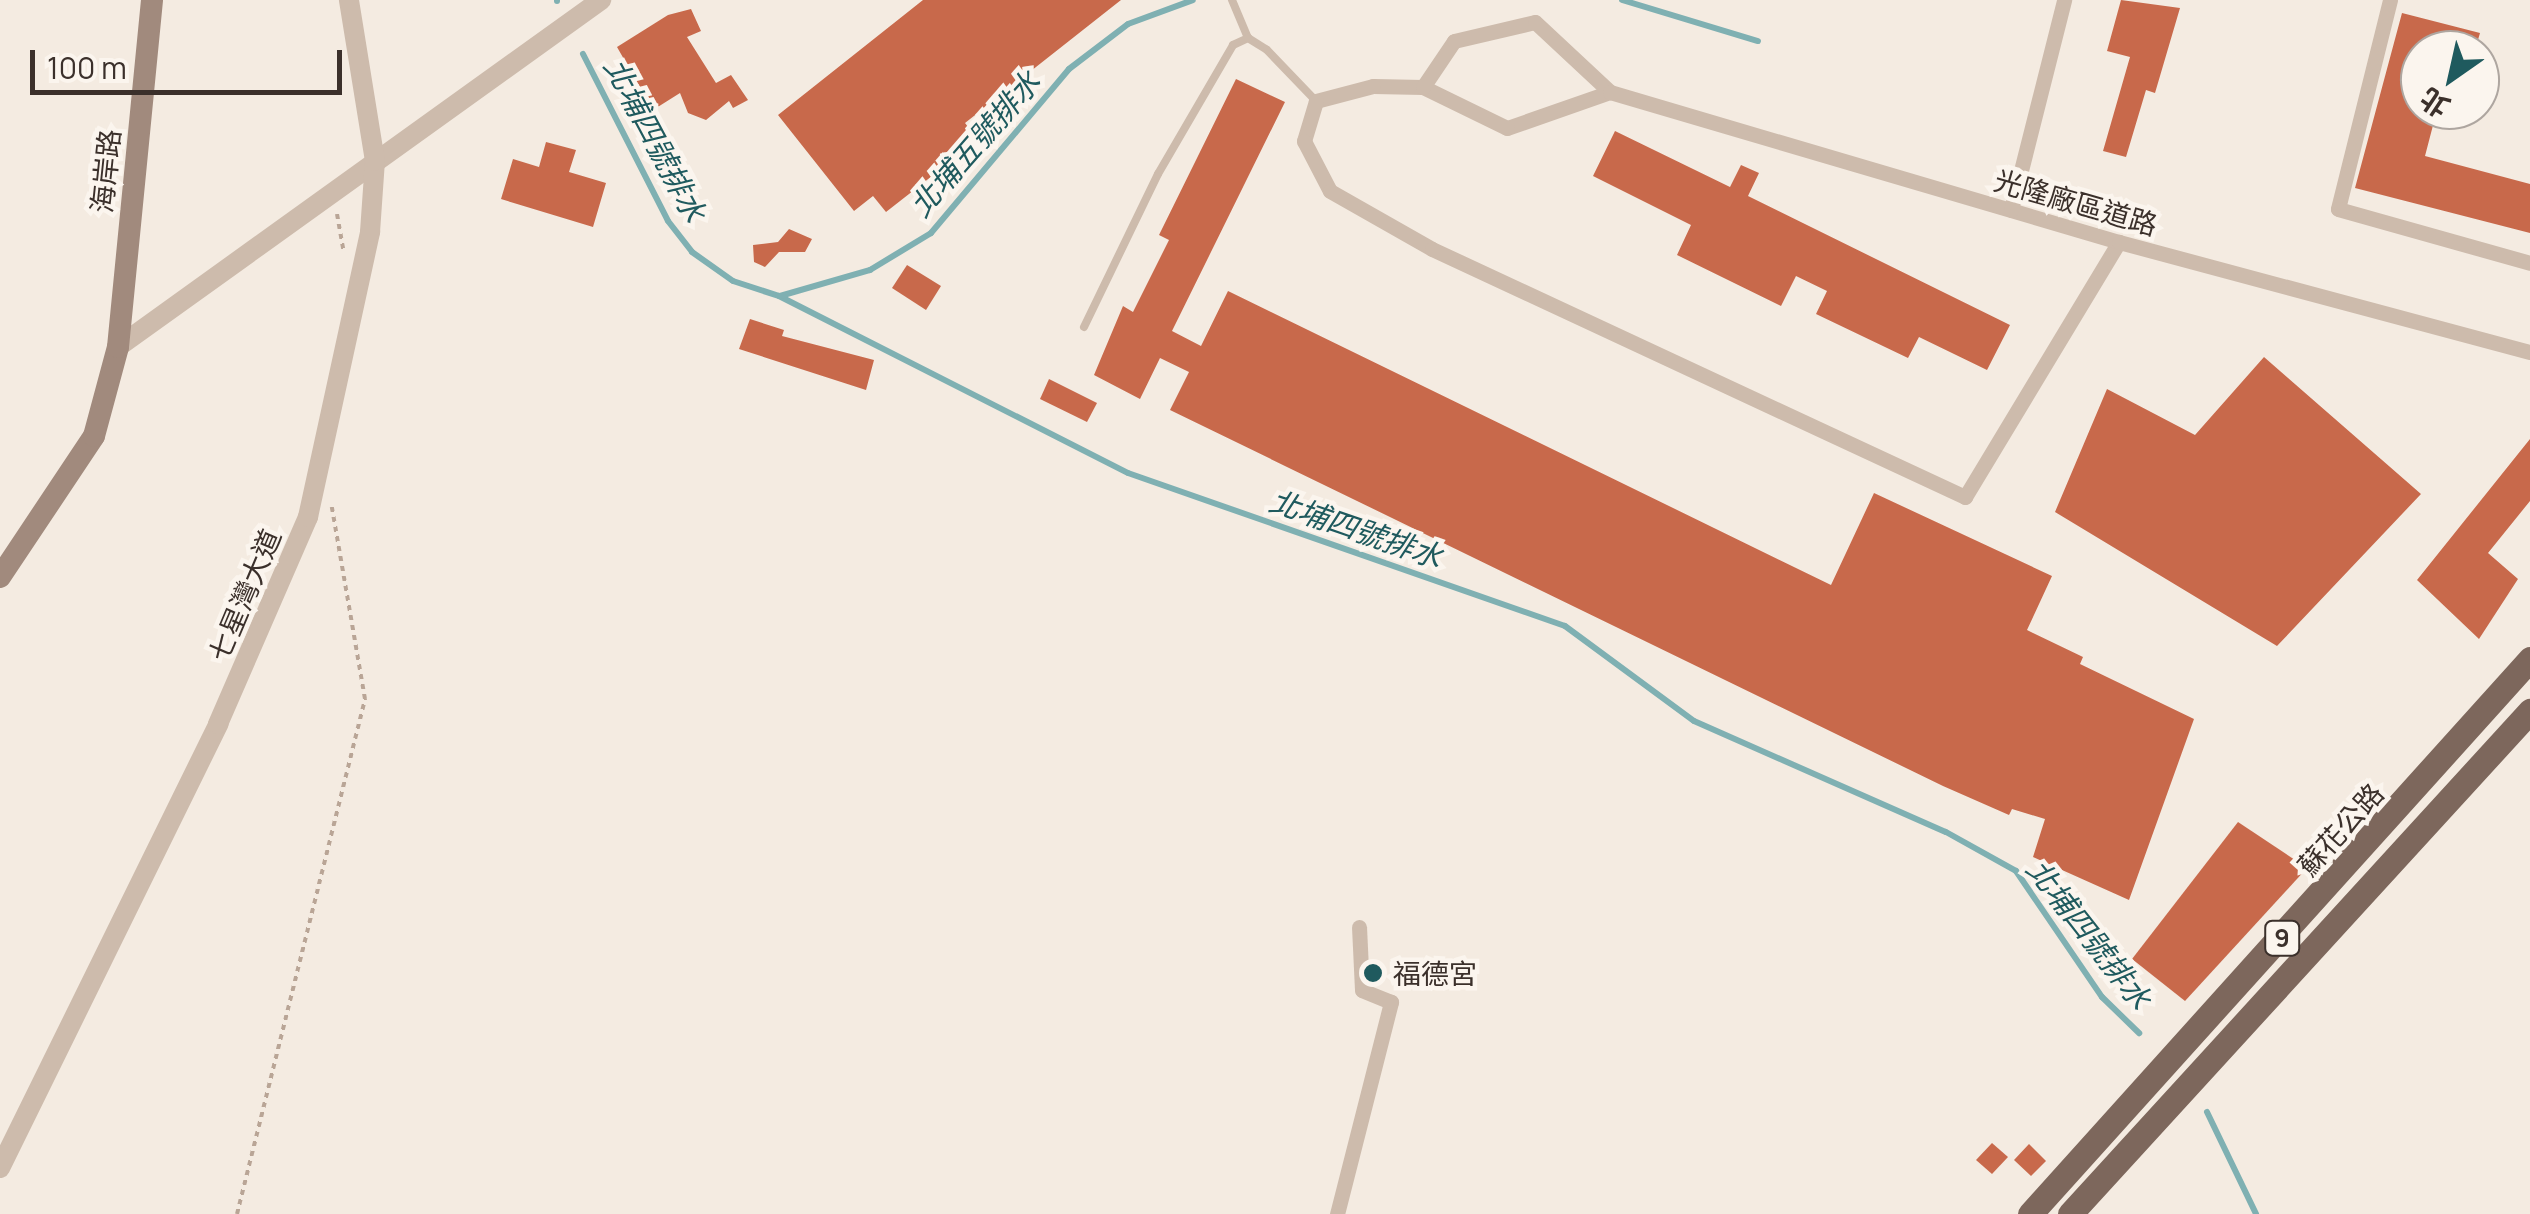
<!DOCTYPE html>
<html>
<head>
<meta charset="utf-8">
<style>
	body { margin:0 }
	#map { position:relative; width:2530px; height:1214px; overflow:hidden; background:#f4ebe1; font-family:Manrope,"Noto Sans TC",sans-serif }
	div>[style] { position:absolute }
	.stream>* { height:6px; margin:-3px; padding:0 3px; transform-origin:3px; border-radius:3px; background:#7fb0b2 }
	.building>* { inset:0; background:#c8694b }
	.path>* { height:4px; margin-top:-2px; transform-origin:0; background:repeating-linear-gradient(90deg,#b9a596 0 5px,transparent 0 10px) }
	.service>* { height:8px; margin:-4px; padding:0 4px; transform-origin:4px; border-radius:4px; background:#cdbbac }
	.minor>* { height:15px; margin:-7.5px; padding:0 7.5px; transform-origin:7.5px; border-radius:7.5px; background:#cdbbac }
	.tertiary>* { height:20px; margin:-10px; padding:0 10px; transform-origin:10px; border-radius:10px; background:#cdbbac }
	.secondary>* { height:22px; margin:-11px; padding:0 11px; transform-origin:11px; border-radius:11px; background:#a18a7d }
	.primary>* { height:25px; margin:-12.5px; padding:0 12.5px; transform-origin:12.5px; border-radius:12.5px; background:#7d675c }
	.dots>* { width:28px; height:28px; translate:-50% -50%; box-sizing:border-box; border:5px solid #fbf5ee; border-radius:50% }
	span { translate:-50% -50%; white-space:nowrap; text-align:center; line-height:1.15; -webkit-text-stroke:9px #fbf5ee; paint-order:stroke }
	.shield-label span { padding:2px 8px; background:#fbf5ee; border:2px solid; border-radius:8px; -webkit-text-stroke-width:0 }
	.shield-label { font-size:25px; color:#3b302b; font-weight:700 }
	.street-label { font-size:28px; color:#3b302b }
	.poi-label { font-size:28px; color:#3b302b }
	.left { translate:0 -50%; text-align:left }
	.water-label { font-size:30px; color:#1f5a5e; font-style:italic }
	.north { position:absolute; left:2400px; top:30px; width:100px; height:100px; box-sizing:border-box; background:#fbf5ee; border:2px solid #aea6a0; border-radius:50%; rotate:214deg; font-size:28px; font-weight:700; line-height:40px; text-align:center; color:#3b302b }
	.north::after { content:''; display:block; margin:auto; width:35px; height:45px; background:#1f5a5e; clip-path:polygon(50% 0,100% 100%,50% 72%,0 100%) }
	.scale { position:absolute; left:30px; top:50px; width:312px; height:45px; box-sizing:border-box; border:5px solid #3b302b; border-top:0; padding-left:12px; font-size:30px; line-height:35px; white-space:nowrap; color:#3b302b; -webkit-text-stroke:8px #fbf5ee; paint-order:stroke }
</style>
</head>
<body>
<div id="map">
	<div class="stream">
		<div style="left:557px;top:0;width:1px;rotate:90deg"></div>
		<div style="left:1622px;top:0;width:142px;rotate:16.8deg"></div>
		<div style="left:583px;top:54px;width:187px;rotate:63deg"></div>
		<div style="left:668px;top:221px;width:39px;rotate:52deg"></div>
		<div style="left:692px;top:252px;width:50px;rotate:35.3deg"></div>
		<div style="left:733px;top:281px;width:48px;rotate:18.1deg"></div>
		<div style="left:779px;top:296px;width:391px;rotate:26.9deg"></div>
		<div style="left:1128px;top:473px;width:463px;rotate:19.3deg"></div>
		<div style="left:1565px;top:626px;width:160px;rotate:36.4deg"></div>
		<div style="left:1694px;top:721px;width:275px;rotate:23.8deg"></div>
		<div style="left:1946px;top:832px;width:80px;rotate:29.1deg"></div>
		<div style="left:2016px;top:871px;width:153px;rotate:55.7deg"></div>
		<div style="left:2102px;top:997px;width:52px;rotate:44.2deg"></div>
		<div style="left:780px;top:296px;width:94px;rotate:-16.1deg"></div>
		<div style="left:870px;top:270px;width:71px;rotate:-31.2deg"></div>
		<div style="left:931px;top:233px;width:214px;rotate:-49.9deg"></div>
		<div style="left:1069px;top:69px;width:74px;rotate:-37.3deg"></div>
		<div style="left:1128px;top:24px;width:69px;rotate:-20.3deg"></div>
		<div style="left:2207px;top:1112px;width:113px;rotate:64.3deg"></div>
	</div>
	<div class="building">
		<div style="clip-path:polygon(923px 0,1121px 0,965px 123px,978px 140px,886px 212px,873px 196px,854px 211px,778px 115px)"></div>
		<div style="clip-path:polygon(2121px 0,2180px 8px,2155px 93px,2146px 90px,2126px 157px,2103px 151px,2130px 57px,2107px 51px)"></div>
		<div style="clip-path:polygon(691px 9px,701px 31px,687px 37px,716px 83px,731px 75px,748px 100px,733px 108px,729px 101px,706px 120px,688px 113px,680px 93px,653px 110px,617px 47px,668px 15px)"></div>
		<div style="clip-path:polygon(2402px 13px,2480px 33px,2475px 50px,2420px 50px,2420px 110px,2437px 110px,2425px 156px,2530px 184px,2530px 233px,2355px 188px)"></div>
		<div style="clip-path:polygon(1236px 79px,1285px 102px,1172px 331px,1201px 346px,1228px 291px,1831px 585px,1874px 493px,2052px 576px,2027px 630px,2083px 657px,2080px 664px,2194px 719px,2129px 900px,2033px 857px,2045px 819px,2012px 809px,2009px 815px,1943px 786px,1170px 410px,1189px 372px,1160px 358px,1140px 399px,1094px 375px,1123px 306px,1133px 312px,1169px 240px,1159px 235px)"></div>
		<div style="clip-path:polygon(1615px 131px,1730px 187px,1741px 165px,1759px 173px,1748px 196px,2010px 325px,1987px 370px,1919px 337px,1908px 358px,1816px 314px,1827px 291px,1796px 276px,1781px 306px,1677px 255px,1691px 225px,1593px 176px)"></div>
		<div style="clip-path:polygon(546px 142px,576px 150px,569px 172px,606px 183px,593px 227px,501px 199px,513px 159px,539px 167px)"></div>
		<div style="clip-path:polygon(789px 229px,812px 239px,805px 252px,779px 252px,765px 267px,754px 262px,753px 245px,778px 242px)"></div>
		<div style="clip-path:polygon(907px 265px,941px 286px,926px 310px,892px 288px)"></div>
		<div style="clip-path:polygon(750px 319px,784px 330px,782px 336px,874px 360px,866px 390px,739px 349px)"></div>
		<div style="clip-path:polygon(2264px 357px,2421px 494px,2277px 646px,2055px 512px,2107px 389px,2195px 435px)"></div>
		<div style="clip-path:polygon(1049px 379px,1097px 403px,1087px 422px,1040px 399px)"></div>
		<div style="clip-path:polygon(2530px 439px,2530px 501px,2488px 553px,2518px 579px,2479px 639px,2417px 580px)"></div>
		<div style="clip-path:polygon(2238px 822px,2307px 868px,2185px 1001px,2132px 959px)"></div>
		<div style="clip-path:polygon(1992px 1143px,2008px 1157px,1992px 1174px,1976px 1160px)"></div>
		<div style="clip-path:polygon(2029px 1144px,2046px 1161px,2031px 1176px,2014px 1160px)"></div>
	</div>
	<div class="path">
		<div style="left:337px;top:214px;width:36px;rotate:80deg"></div>
		<div style="left:237px;top:1214px;width:531px;rotate:-76.04deg"></div>
		<div style="left:365px;top:699px;width:195px;rotate:-99.8deg"></div>
	</div>
	<div class="service">
		<div style="left:1232px;top:0;width:41px;rotate:67.2deg"></div>
		<div style="left:1084px;top:327px;width:170px;rotate:-64.2deg"></div>
		<div style="left:1158px;top:174px;width:149px;rotate:-59.8deg"></div>
		<div style="left:1233px;top:45px;width:17px;rotate:-25deg"></div>
		<div style="left:1248px;top:38px;width:22px;rotate:32deg"></div>
		<div style="left:1267px;top:50px;width:71px;rotate:46.1deg"></div>
	</div>
	<div class="minor">
		<div style="left:2390px;top:0;width:215px;rotate:104deg"></div>
		<div style="left:2338px;top:209px;width:199px;rotate:15.7deg"></div>
		<div style="left:1423px;top:87px;width:50px;rotate:-178.9deg"></div>
		<div style="left:1373px;top:86px;width:59px;rotate:165.3deg"></div>
		<div style="left:1316px;top:101px;width:42px;rotate:106.7deg"></div>
		<div style="left:1304px;top:141px;width:56px;rotate:62.5deg"></div>
		<div style="left:1330px;top:191px;width:117px;rotate:29.6deg"></div>
		<div style="left:1432px;top:249px;width:588px;rotate:24.95deg"></div>
		<div style="left:1965px;top:497px;width:298px;rotate:-58.9deg"></div>
		<div style="left:1610px;top:92px;width:109px;rotate:160.7deg"></div>
		<div style="left:1507px;top:128px;width:93px;rotate:-154deg"></div>
		<div style="left:1423px;top:87px;width:55px;rotate:-56deg"></div>
		<div style="left:1454px;top:41px;width:83px;rotate:-13.2deg"></div>
		<div style="left:1535px;top:22px;width:103px;rotate:43deg"></div>
		<div style="left:1610px;top:92px;width:531px;rotate:16.42deg"></div>
		<div style="left:2119px;top:242px;width:425px;rotate:15deg"></div>
		<div style="left:2011px;top:210px;width:217px;rotate:-75.8deg"></div>
		<div style="left:1337px;top:1214px;width:219px;rotate:-75.7deg"></div>
		<div style="left:1391px;top:1002px;width:31px;rotate:-158deg"></div>
		<div style="left:1362px;top:990px;width:63px;rotate:-92.7deg"></div>
	</div>
	<div class="tertiary">
		<div style="left:118px;top:347px;width:595px;rotate:-35.69deg"></div>
		<div style="left:0;top:1168px;width:495px;rotate:-63.8deg"></div>
		<div style="left:218px;top:724px;width:226px;rotate:-66.5deg"></div>
		<div style="left:308px;top:517px;width:292px;rotate:-77.7deg"></div>
		<div style="left:370px;top:232px;width:71px;rotate:-86deg"></div>
		<div style="left:375px;top:161px;width:163px;rotate:-99.2deg"></div>
	</div>
	<div class="secondary">
		<div style="left:0;top:577px;width:169px;rotate:-56.3deg"></div>
		<div style="left:94px;top:436px;width:92px;rotate:-74.9deg"></div>
		<div style="left:118px;top:347px;width:349px;rotate:-84.4deg"></div>
	</div>
	<div class="primary">
		<div style="left:2030px;top:1214px;width:747px;rotate:-47.98deg"></div>
		<div style="left:2070px;top:1214px;width:682px;rotate:-47.56deg"></div>
	</div>
	<div class="dots">
		<div style="left:1373px;top:973px;background:#1f5a5e"></div>
	</div>
	<div class="shield-label">
		<span style="left:2282px;top:938px">9</span>
	</div>
	<div class="street-label">
		<span style="left:105px;top:171px;rotate:-84deg">海岸路</span>
		<span style="left:2076px;top:202px;rotate:16deg">光隆廠區道路</span>
		<span style="left:244px;top:595px;rotate:-67deg">七星灣大道</span>
		<span style="left:2340px;top:829px;rotate:-48deg">蘇花公路</span>
	</div>
	<div class="poi-label">
		<span class="left" style="left:1393px;top:973px">福德宮</span>
	</div>
	<div class="water-label">
		<span style="left:655px;top:140px;rotate:62deg">北埔四號排水</span>
		<span style="left:975px;top:144px;rotate:-49deg">北埔五號排水</span>
		<span style="left:1356px;top:529px;rotate:19deg">北埔四號排水</span>
		<span style="left:2089px;top:934px;rotate:52deg">北埔四號排水</span>
	</div>
	<div class="north">北</div>
	<div class="scale">100 m</div>
</div>
</body>
</html>
